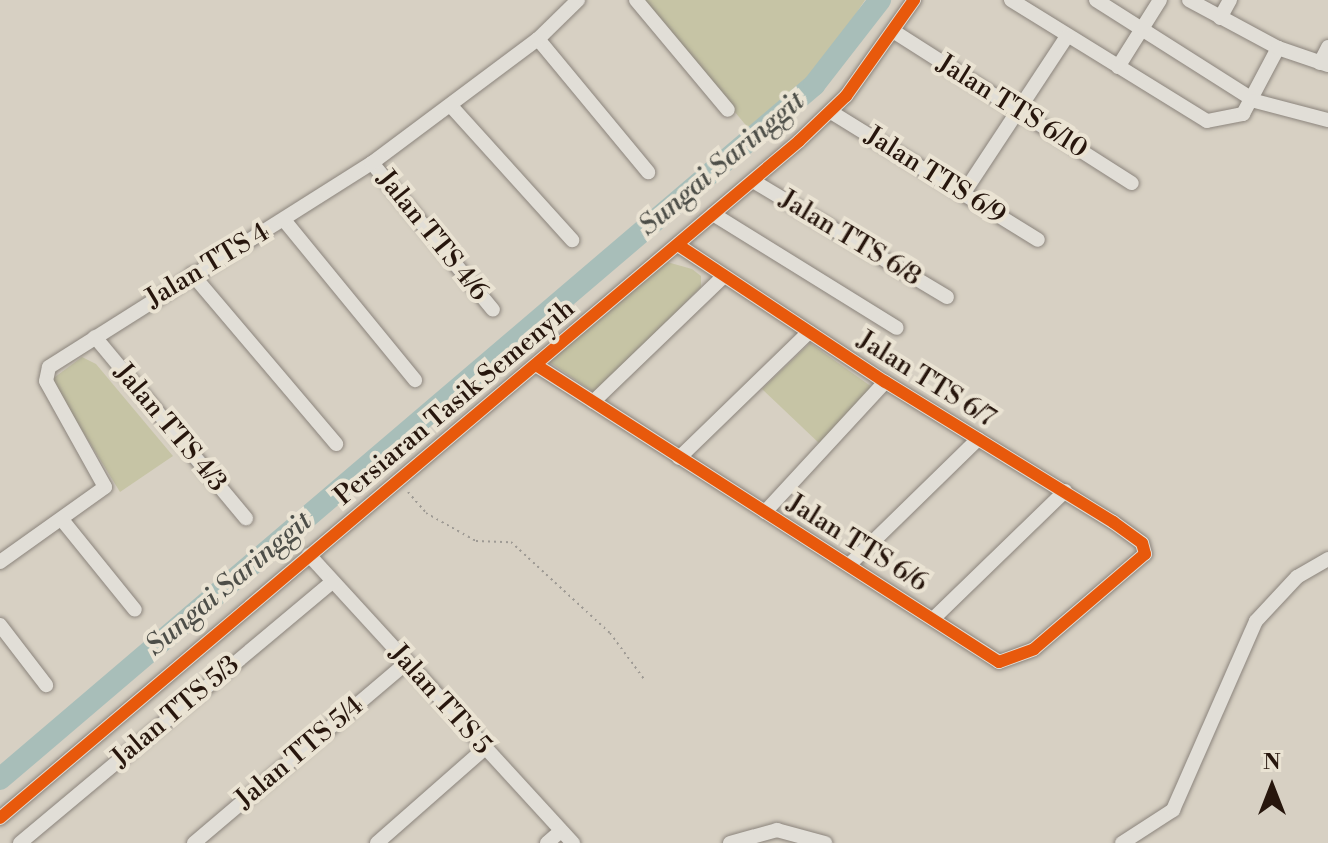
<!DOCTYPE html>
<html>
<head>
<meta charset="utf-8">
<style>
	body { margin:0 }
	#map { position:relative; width:1328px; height:843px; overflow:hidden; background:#d7d0c3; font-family:"Libre Bodoni",serif }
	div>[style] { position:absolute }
	.green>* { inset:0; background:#c6c4a5 }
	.river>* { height:22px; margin:-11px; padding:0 11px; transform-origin:11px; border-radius:11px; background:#a8beb9 }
	.path>* { height:2px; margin-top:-1px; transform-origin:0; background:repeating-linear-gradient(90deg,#9e9a94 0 2px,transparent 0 6px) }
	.roads { filter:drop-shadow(0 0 2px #8b847c) drop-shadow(0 0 2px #8b847c) }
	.minor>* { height:14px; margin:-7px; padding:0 7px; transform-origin:7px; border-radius:7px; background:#e1ded7 }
	.cycleway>* { height:12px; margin:-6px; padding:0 6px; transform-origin:6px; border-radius:6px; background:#e8590c }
	span { translate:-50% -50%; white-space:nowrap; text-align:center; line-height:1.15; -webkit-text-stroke:8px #eae3d3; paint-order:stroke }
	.street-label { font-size:26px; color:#27160d }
	.water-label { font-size:28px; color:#4d4e48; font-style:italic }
	.north { position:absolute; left:1232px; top:747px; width:80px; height:80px; -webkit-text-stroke:6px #eae3d3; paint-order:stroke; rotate:0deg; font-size:22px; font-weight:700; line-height:32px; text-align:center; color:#27160d }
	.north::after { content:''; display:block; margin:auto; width:28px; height:36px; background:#27160d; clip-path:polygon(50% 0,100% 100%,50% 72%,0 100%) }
</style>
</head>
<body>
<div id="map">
	<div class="green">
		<div style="clip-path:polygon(642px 0,865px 0,820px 68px,749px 129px)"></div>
		<div style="clip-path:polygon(667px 262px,692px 269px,701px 276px,701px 287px,595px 393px,545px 359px)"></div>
		<div style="clip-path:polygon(810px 343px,872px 387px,821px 445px,762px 389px)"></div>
		<div style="clip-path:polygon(82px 357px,96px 364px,173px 456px,120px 492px,51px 380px)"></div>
	</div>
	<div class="river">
		<div style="left:0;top:779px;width:1070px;rotate:-40.45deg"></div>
		<div style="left:814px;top:85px;width:108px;rotate:-52.2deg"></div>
	</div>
	<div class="path">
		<div style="left:408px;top:492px;width:28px;rotate:49deg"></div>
		<div style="left:426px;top:513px;width:57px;rotate:29.2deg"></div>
		<div style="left:476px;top:541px;width:35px;rotate:2deg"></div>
		<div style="left:511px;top:542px;width:134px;rotate:42.6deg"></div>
		<div style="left:610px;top:633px;width:57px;rotate:53.5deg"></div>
	</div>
	<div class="roads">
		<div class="minor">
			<div style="left:636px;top:0;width:143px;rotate:50.1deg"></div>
			<div style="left:1011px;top:0;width:230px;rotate:31.7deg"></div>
			<div style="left:1207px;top:121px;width:37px;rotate:-11deg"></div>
			<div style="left:1243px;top:114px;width:75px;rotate:-62.1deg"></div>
			<div style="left:1096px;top:0;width:188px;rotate:32.4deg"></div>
			<div style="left:1255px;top:101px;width:75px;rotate:14.6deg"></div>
			<div style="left:1189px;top:0;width:101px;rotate:28.3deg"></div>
			<div style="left:1278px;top:48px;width:53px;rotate:18.8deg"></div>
			<div style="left:1220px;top:18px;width:21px;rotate:-61deg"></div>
			<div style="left:893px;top:31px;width:283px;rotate:32.5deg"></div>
			<div style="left:538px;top:39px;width:173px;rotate:50.4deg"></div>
			<div style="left:1320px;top:63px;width:18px;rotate:-63deg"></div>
			<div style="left:1118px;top:67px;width:79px;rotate:-57.9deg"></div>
			<div style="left:451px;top:106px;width:181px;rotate:47.9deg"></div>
			<div style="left:831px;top:112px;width:243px;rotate:31.7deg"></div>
			<div style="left:372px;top:163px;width:190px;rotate:50.5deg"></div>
			<div style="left:753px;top:181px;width:226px;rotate:30.9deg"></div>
			<div style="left:963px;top:194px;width:189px;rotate:-56.6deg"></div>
			<div style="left:713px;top:214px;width:216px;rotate:31.8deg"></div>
			<div style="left:284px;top:220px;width:207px;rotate:50.7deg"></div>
			<div style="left:192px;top:274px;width:223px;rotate:49.7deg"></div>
			<div style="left:95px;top:337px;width:236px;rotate:50.2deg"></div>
			<div style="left:536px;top:365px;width:550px;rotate:32.68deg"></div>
			<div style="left:999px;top:662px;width:37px;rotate:-20deg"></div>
			<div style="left:1034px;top:649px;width:146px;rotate:-40.6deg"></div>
			<div style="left:1145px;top:554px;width:11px;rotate:-105deg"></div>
			<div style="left:1142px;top:543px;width:36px;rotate:-144deg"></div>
			<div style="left:1113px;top:522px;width:268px;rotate:-148.4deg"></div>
			<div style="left:885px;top:382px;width:248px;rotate:-146.5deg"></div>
			<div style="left:593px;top:402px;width:179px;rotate:-43.9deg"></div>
			<div style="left:679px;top:458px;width:181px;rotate:-44.1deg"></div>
			<div style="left:765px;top:512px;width:177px;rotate:-47.3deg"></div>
			<div style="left:63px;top:521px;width:114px;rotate:51deg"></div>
			<div style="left:309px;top:555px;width:391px;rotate:47.5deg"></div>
			<div style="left:0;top:562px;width:129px;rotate:-35.5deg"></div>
			<div style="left:105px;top:487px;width:121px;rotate:-119.1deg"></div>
			<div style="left:46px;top:381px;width:14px;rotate:-78deg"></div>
			<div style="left:49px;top:367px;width:382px;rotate:-32.3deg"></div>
			<div style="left:372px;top:163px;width:207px;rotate:-36.8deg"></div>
			<div style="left:538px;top:39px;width:56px;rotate:-44.3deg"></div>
			<div style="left:850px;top:564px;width:179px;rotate:-44.3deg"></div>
			<div style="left:933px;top:619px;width:184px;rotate:-44.1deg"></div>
			<div style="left:0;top:625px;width:76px;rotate:52.5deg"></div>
			<div style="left:0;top:818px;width:1047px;rotate:-40.27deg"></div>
			<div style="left:799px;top:141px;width:65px;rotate:-43.8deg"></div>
			<div style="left:846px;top:96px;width:118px;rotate:-54.7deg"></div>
			<div style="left:20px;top:843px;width:407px;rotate:-39.9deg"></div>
			<div style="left:194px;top:843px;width:278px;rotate:-40.3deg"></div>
			<div style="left:377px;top:843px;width:142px;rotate:-41.3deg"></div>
			<div style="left:547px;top:843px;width:18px;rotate:-41deg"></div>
			<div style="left:730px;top:843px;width:49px;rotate:-15.5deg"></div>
			<div style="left:777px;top:830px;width:50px;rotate:15.2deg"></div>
			<div style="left:1122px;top:843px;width:61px;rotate:-32.9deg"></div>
			<div style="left:1173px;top:810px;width:206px;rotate:-66.3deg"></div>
			<div style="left:1256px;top:621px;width:60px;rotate:-47deg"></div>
			<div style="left:1297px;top:577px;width:36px;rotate:-30deg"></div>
		</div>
	</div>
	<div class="cycleway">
		<div style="left:536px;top:365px;width:550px;rotate:32.68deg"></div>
		<div style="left:999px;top:662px;width:37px;rotate:-20deg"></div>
		<div style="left:1034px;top:649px;width:146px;rotate:-40.6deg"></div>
		<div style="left:1145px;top:554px;width:11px;rotate:-105deg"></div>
		<div style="left:1142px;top:543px;width:36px;rotate:-144deg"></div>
		<div style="left:1113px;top:522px;width:268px;rotate:-148.4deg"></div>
		<div style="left:885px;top:382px;width:248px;rotate:-146.5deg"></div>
		<div style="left:0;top:818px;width:1047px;rotate:-40.27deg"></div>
		<div style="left:799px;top:141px;width:65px;rotate:-43.8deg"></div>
		<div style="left:846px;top:96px;width:118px;rotate:-54.7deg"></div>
	</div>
	<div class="street-label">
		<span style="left:1012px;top:107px;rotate:32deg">Jalan TTS 6/10</span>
		<span style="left:935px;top:176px;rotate:32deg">Jalan TTS 6/9</span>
		<span style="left:432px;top:236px;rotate:51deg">Jalan TTS 4/6</span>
		<span style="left:850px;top:239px;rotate:31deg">Jalan TTS 6/8</span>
		<span style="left:208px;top:266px;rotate:-31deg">Jalan TTS 4</span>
		<span style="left:926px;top:380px;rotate:32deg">Jalan TTS 6/7</span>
		<span style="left:455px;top:403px;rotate:-40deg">Persiaran Tasik Semenyih</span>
		<span style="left:170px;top:428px;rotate:50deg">Jalan TTS 4/3</span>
		<span style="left:857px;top:544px;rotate:32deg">Jalan TTS 6/6</span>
		<span style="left:440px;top:700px;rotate:48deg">Jalan TTS 5</span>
		<span style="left:176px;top:712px;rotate:-40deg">Jalan TTS 5/3</span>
		<span style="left:300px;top:753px;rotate:-40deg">Jalan TTS 5/4</span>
	</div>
	<div class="water-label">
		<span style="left:722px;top:164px;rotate:-40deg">Sungai Saringgit</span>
		<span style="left:229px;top:584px;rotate:-40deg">Sungai Saringgit</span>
	</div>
	<div class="north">N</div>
</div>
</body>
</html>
